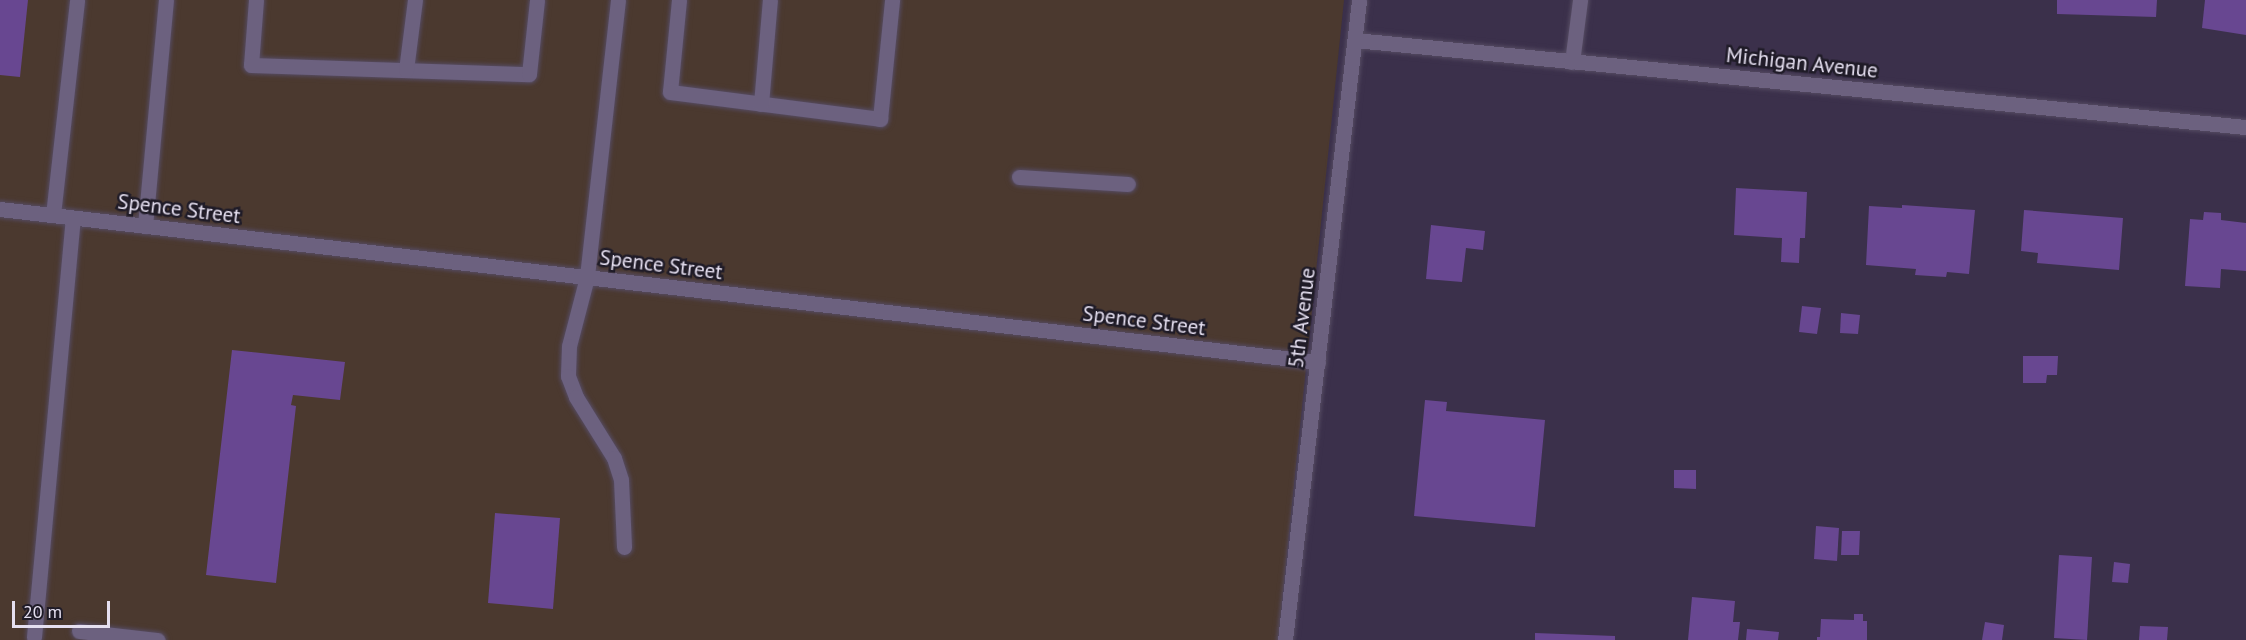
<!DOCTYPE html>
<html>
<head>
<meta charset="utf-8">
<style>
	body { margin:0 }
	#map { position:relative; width:2246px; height:640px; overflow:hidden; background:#3b304b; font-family:"PT Sans",sans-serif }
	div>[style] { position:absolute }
	.industrial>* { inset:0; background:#4b392f }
	.building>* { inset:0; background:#684791 }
	.roads { filter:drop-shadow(0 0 2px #554b62) drop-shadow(0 0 2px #554b62) }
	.service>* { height:15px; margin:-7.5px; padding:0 7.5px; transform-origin:7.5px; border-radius:7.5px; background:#6c617f }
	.minor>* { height:15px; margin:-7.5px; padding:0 7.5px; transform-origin:7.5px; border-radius:7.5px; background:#6c617f }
	.secondary>* { height:15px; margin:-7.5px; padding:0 7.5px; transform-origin:7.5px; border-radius:7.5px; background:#6c617f }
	span { translate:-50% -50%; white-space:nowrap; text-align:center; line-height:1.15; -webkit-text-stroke:5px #1f1b27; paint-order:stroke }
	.street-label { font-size:21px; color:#e5dff0 }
	.scale { position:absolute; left:12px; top:601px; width:98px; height:27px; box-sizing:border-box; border:3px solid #e5dff0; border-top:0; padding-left:8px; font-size:18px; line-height:21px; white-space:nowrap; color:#e5dff0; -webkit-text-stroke:4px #1f1b27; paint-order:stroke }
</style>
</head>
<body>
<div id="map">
	<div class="industrial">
		<div style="clip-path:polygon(0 0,1344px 0,1278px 640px,0 640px)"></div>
	</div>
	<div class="building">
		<div style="clip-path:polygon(0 0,28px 0,20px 77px,0 75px)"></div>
		<div style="clip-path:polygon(2057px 0,2157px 0,2156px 17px,2057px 14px)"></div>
		<div style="clip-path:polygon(2205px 0,2246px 0,2246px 35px,2202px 28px)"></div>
		<div style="clip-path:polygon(1736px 188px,1807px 192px,1805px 238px,1800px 238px,1799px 263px,1781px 262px,1782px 238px,1734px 235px)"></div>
		<div style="clip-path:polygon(1902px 205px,1975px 210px,1969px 274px,1947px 272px,1946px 277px,1915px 275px,1916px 269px,1866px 265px,1869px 206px,1902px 208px)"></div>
		<div style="clip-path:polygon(2024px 210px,2123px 218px,2119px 270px,2037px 263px,2038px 253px,2021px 251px)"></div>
		<div style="clip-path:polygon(2204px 212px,2221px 213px,2221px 220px,2246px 223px,2246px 271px,2221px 269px,2220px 288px,2185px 286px,2190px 219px,2203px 220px)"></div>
		<div style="clip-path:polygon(1431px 225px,1485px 231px,1483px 250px,1466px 248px,1462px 282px,1426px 279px)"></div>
		<div style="clip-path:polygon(1802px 306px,1821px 308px,1817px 334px,1799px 332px)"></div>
		<div style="clip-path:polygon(1841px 313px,1860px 315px,1858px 334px,1840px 333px)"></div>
		<div style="clip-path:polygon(232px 350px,345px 362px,340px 400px,293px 395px,291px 405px,296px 406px,276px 583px,206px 575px)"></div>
		<div style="clip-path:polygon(2023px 356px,2058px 356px,2057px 375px,2047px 375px,2046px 383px,2023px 383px)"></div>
		<div style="clip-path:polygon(1425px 400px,1447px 402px,1446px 411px,1545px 420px,1535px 527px,1414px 516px)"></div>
		<div style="clip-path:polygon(1674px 470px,1696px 470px,1696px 489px,1674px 488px)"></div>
		<div style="clip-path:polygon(495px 513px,560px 518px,553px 609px,488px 603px)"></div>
		<div style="clip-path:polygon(1816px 526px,1839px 528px,1837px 561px,1814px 559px)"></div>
		<div style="clip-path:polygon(1842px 531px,1860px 531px,1859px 555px,1841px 555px)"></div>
		<div style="clip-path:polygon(2059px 555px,2092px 557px,2087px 640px,2054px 638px)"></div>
		<div style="clip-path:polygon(2114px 562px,2130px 564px,2128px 583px,2112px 582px)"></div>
		<div style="clip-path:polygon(1692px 597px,1735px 601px,1733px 622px,1740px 622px,1738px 640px,1688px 640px)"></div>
		<div style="clip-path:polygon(1854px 614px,1863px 614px,1863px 621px,1867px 621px,1867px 640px,1817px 640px,1817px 637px,1820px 637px,1821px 619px,1854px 620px)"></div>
		<div style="clip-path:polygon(1985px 622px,2004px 625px,2002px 640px,1982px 640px)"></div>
		<div style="clip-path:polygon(2140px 626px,2168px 627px,2167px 640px,2139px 640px)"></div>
		<div style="clip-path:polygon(1747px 629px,1779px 632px,1778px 640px,1746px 640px)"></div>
		<div style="clip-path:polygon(1535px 633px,1615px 636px,1615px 640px,1535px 640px)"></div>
	</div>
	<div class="roads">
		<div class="service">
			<div style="left:256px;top:0;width:65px;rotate:94.4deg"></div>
			<div style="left:251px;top:65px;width:278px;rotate:1.9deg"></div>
			<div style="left:529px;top:74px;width:74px;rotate:-83.8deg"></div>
			<div style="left:618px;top:0;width:279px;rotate:96.4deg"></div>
			<div style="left:587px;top:277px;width:71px;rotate:104.6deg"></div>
			<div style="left:569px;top:346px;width:30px;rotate:92deg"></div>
			<div style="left:568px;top:376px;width:22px;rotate:69deg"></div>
			<div style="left:576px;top:397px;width:72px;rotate:58.1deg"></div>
			<div style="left:614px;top:458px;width:23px;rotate:72deg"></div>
			<div style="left:621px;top:480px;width:67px;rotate:87.4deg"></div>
			<div style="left:679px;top:0;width:92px;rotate:95.6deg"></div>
			<div style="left:670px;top:92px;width:212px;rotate:7.3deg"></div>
			<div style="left:880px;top:119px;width:120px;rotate:-84.2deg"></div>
			<div style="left:1572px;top:62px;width:63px;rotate:-82.6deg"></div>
			<div style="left:406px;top:70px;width:71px;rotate:-82.7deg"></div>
			<div style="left:761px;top:104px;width:104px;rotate:-85.1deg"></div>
			<div style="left:1019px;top:177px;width:109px;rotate:3.7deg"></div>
			<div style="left:53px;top:215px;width:216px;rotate:-83.6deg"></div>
			<div style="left:145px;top:226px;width:227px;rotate:-84.7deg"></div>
			<div style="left:34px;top:637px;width:421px;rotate:-84.7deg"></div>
		</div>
		<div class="minor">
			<div style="left:1355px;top:40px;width:895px;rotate:5.58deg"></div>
			<div style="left:0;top:209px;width:1327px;rotate:6.62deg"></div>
			<div style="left:79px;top:631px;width:79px;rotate:6.6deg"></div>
		</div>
		<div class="secondary">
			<div style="left:1285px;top:640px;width:644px;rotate:-83.4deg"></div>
		</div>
	</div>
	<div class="street-label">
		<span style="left:1802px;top:63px;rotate:6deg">Michigan Avenue</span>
		<span style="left:179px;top:209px;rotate:7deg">Spence Street</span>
		<span style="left:661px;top:265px;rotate:7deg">Spence Street</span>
		<span style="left:1302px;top:318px;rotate:-83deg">5th Avenue</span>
		<span style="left:1144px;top:321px;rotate:7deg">Spence Street</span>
	</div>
	<div class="scale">20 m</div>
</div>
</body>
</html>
